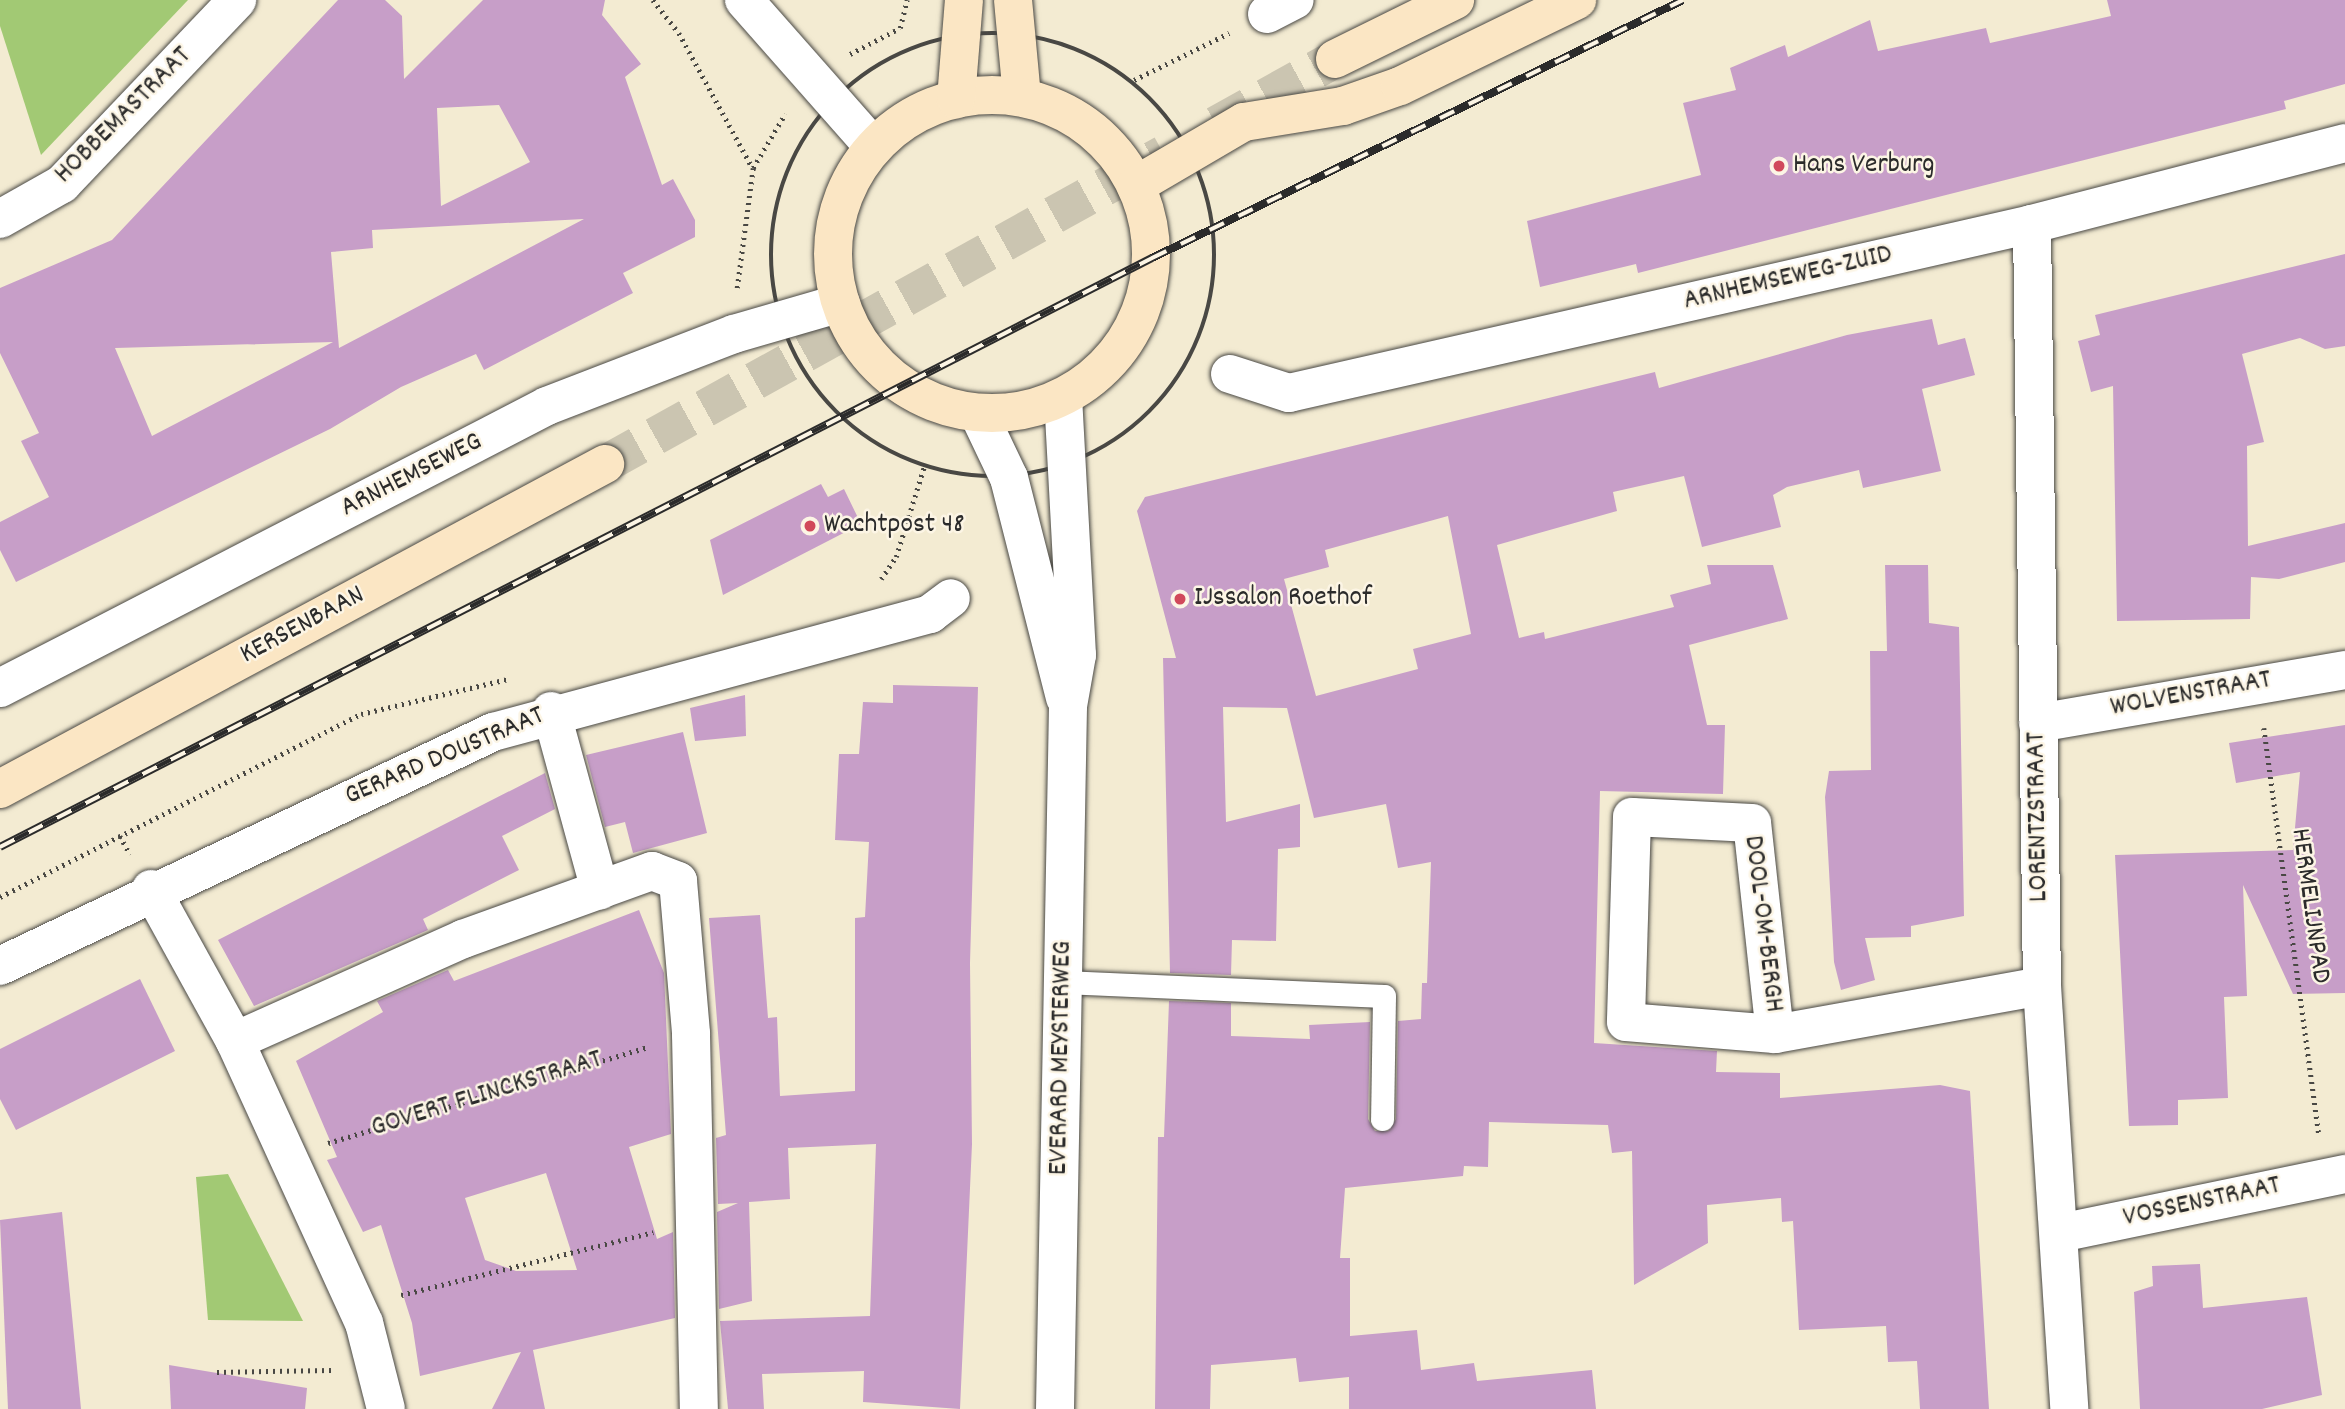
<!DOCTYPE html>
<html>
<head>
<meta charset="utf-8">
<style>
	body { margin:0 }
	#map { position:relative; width:2345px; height:1409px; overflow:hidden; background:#f3ebd2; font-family:Dekko,sans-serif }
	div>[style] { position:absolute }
	.green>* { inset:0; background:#a2c974 }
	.building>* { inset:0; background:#c79ec8 }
	.secondary-tunnel>* { height:38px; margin-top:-19px; transform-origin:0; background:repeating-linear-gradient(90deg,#cbc5b1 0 38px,transparent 0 57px) }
	.path>* { height:4.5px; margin-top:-2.25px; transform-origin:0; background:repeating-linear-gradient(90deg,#494844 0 2px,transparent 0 7px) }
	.path>.ring { margin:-2.25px; padding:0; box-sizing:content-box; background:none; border:4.5px solid #494844; border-radius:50% }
	.roads { filter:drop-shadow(0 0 2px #494844) drop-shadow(0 0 2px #494844) }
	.service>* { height:23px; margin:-11.5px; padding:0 11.5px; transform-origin:11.5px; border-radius:11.5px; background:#fff }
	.minor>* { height:38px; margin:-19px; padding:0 19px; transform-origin:19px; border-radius:19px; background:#fff }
	.tertiary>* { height:38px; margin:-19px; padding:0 19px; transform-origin:19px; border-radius:19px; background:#fff }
	.secondary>* { height:38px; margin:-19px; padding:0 19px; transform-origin:19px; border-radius:19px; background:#fbe6c4 }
	.secondary>.ring { margin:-19px; padding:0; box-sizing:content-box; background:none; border:38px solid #fbe6c4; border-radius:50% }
	.rail>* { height:8px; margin-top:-4px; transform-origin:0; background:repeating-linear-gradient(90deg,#fcf5e5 0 16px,#2b2b2b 0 32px); box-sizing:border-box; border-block:2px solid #2b2b2b }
	.dots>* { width:19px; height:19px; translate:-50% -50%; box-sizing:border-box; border:4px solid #fcf5e5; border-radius:50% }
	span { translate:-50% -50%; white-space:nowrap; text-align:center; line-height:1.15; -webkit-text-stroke:5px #fcf5e5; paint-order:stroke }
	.street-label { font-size:28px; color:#2b2b2b }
	.poi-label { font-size:28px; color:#2b2b2b }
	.left { translate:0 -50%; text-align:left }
</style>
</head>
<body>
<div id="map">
	<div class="green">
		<div style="clip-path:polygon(0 0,188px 0,41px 155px,0 26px)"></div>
		<div style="clip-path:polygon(228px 1174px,303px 1321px,208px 1320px,196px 1177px)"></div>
	</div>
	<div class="building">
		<div style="clip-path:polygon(evenodd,338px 0,385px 0,402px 16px,404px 79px,483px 0,605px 0,602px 15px,641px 64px,625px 77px,662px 185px,673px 179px,695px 220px,695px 237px,623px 273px,633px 293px,532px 345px,484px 370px,476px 354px,401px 387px,330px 429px,16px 582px,0 550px,0 522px,49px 497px,21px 441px,39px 433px,0 353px,0 288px,112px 240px,338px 0,499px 105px,530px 162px,441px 206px,437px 108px,499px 105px,338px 0,584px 219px,383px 325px,339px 348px,331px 252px,373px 248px,372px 230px,584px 219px,338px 0,333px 342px,152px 436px,115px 348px,333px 342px)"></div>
		<div style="clip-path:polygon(2107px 0,2345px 0,2345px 84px,2284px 101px,2286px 109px,1638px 273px,1636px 264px,1540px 287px,1527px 221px,1701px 175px,1683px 103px,1736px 90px,1730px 68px,1785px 45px,1788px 57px,1870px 20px,1878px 51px,1986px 28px,1990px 43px,2111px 16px)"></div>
		<div style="clip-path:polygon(2345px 254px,2345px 346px,2325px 349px,2300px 338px,2242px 354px,2264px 442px,2247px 446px,2248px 546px,2345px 523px,2345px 562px,2279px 579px,2251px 577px,2250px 619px,2117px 621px,2113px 386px,2091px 392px,2078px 341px,2100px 335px,2095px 315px)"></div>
		<div style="clip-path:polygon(evenodd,1932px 319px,1938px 345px,1965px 338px,1975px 375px,1922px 389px,1941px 471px,1863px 488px,1859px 470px,1787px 487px,1773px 495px,1781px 527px,1702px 547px,1684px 476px,1613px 492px,1617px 511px,1497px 545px,1519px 638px,1544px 632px,1545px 639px,1674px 607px,1670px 595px,1711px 584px,1707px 565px,1773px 565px,1788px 619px,1689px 645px,1707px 725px,1725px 725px,1723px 794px,1600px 791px,1594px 1043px,1717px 1051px,1716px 1072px,1780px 1073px,1780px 1098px,1940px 1085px,1970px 1091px,1989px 1409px,1920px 1409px,1917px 1361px,1888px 1362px,1886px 1326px,1799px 1330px,1793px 1221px,1782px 1222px,1781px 1198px,1707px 1205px,1708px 1243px,1634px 1285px,1632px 1151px,1612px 1153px,1608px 1125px,1489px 1122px,1488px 1167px,1464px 1166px,1463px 1176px,1345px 1188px,1340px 1258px,1350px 1258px,1350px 1336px,1417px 1330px,1421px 1370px,1474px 1363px,1477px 1381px,1592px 1370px,1596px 1409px,1349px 1409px,1349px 1377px,1299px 1382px,1296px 1358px,1211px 1365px,1210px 1409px,1155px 1409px,1158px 1137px,1164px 1137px,1169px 1001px,1231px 1003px,1231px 1036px,1310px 1039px,1309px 1025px,1370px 1022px,1368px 1119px,1375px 1131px,1388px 1131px,1396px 1119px,1398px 1021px,1421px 1019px,1422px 983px,1427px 983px,1431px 862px,1398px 868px,1386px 804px,1314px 818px,1287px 708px,1223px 707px,1226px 822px,1300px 804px,1300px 847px,1278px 849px,1276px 941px,1232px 940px,1231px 975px,1170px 973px,1163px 658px,1176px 658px,1137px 511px,1145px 497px,1655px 372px,1659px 388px,1847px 335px,1932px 319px,1448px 516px,1471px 634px,1413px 649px,1418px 669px,1316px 696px,1284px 579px,1329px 567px,1325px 550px,1448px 516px)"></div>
		<div style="clip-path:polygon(821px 484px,828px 497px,844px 489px,861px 524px,723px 595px,710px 540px)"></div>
		<div style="clip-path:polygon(1885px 565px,1928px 565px,1929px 623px,1959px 627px,1964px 916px,1911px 926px,1911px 937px,1865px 938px,1875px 980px,1841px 990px,1834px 962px,1825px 797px,1829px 771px,1871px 770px,1870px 651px,1887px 651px)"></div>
		<div style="clip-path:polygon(893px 685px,978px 687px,970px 963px,972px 1144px,960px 1409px,863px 1402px,864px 1371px,762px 1374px,764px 1409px,728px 1409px,720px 1321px,870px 1316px,876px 1144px,788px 1148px,790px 1199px,749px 1202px,752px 1301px,719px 1309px,717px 1212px,738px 1203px,718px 1204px,716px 1138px,726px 1135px,709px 918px,760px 915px,768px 1018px,777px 1017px,780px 1096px,855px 1091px,855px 918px,865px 917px,869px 842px,835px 840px,839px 754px,859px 754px,863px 702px,893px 703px)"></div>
		<div style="clip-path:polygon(745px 695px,746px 736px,695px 741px,690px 708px)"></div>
		<div style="clip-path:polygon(2345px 725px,2345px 993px,2293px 994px,2243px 885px,2247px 996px,2224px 997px,2228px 1098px,2178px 1100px,2178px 1125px,2129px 1126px,2115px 855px,2293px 850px,2300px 772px,2236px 783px,2229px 743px)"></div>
		<div style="clip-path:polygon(683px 732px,707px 833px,633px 853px,625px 822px,605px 827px,586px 755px)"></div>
		<div style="clip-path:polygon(545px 773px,555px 809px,502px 836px,519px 870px,423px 919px,428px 930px,254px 1006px,218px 940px)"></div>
		<div style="clip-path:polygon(evenodd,639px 910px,664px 973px,671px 1134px,629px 1147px,657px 1239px,673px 1232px,675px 1318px,533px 1350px,545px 1409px,492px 1409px,521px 1352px,420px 1376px,412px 1323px,381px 1225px,363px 1232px,327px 1160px,337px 1157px,296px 1061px,383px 1012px,377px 1001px,448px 970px,454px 981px,639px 910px,546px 1173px,577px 1270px,516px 1271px,485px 1260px,465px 1198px,546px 1173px)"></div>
		<div style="clip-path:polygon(140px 979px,175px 1051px,16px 1130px,0 1099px,0 1049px)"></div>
		<div style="clip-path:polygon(62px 1212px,81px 1409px,8px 1409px,0 1220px)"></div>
		<div style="clip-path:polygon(2200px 1264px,2203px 1308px,2307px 1297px,2322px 1395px,2262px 1409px,2140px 1409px,2134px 1292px,2153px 1286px,2152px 1266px)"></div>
		<div style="clip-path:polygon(169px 1365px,307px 1388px,305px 1409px,171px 1409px)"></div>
	</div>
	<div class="secondary-tunnel">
		<div style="left:1216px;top:125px;width:136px;rotate:-29deg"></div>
		<div style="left:605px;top:464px;width:639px;rotate:-29.01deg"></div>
	</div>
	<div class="path">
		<div style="left:653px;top:0;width:42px;rotate:51.8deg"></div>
		<div style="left:679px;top:33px;width:153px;rotate:61.4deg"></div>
		<div class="ring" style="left:771px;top:33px;width:439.5px;height:439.5px"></div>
		<div style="left:850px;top:54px;width:56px;rotate:-27.5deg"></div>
		<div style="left:900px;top:28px;width:29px;rotate:-76deg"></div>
		<div style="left:1134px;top:80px;width:106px;rotate:-26.3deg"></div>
		<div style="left:737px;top:288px;width:121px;rotate:-82.4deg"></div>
		<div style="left:753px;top:168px;width:63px;rotate:-59.3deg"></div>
		<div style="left:881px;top:579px;width:27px;rotate:-56deg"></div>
		<div style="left:896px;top:557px;width:94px;rotate:-72.7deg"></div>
		<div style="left:2264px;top:728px;width:411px;rotate:82.3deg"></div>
		<div style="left:120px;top:836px;width:21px;rotate:61deg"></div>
		<div style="left:0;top:897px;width:405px;rotate:-26.9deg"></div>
		<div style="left:361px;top:714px;width:151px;rotate:-13.4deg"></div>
		<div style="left:328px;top:1143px;width:334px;rotate:-16.7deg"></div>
		<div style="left:401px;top:1295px;width:260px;rotate:-14deg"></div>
		<div style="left:217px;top:1372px;width:114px;rotate:-1deg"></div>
	</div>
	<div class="roads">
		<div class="service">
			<div style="left:1063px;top:982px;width:321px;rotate:2.5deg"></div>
			<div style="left:1384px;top:996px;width:123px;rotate:90.9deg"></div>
		</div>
		<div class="minor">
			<div style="left:1267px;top:14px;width:31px;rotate:-27deg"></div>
			<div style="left:0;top:219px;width:71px;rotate:-29.4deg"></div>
			<div style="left:62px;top:184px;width:254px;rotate:-46.4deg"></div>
			<div style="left:2032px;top:224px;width:762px;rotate:89.25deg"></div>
			<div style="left:2042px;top:986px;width:424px;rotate:86.3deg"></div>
			<div style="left:1230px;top:374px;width:62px;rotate:17.9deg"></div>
			<div style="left:1289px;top:393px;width:762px;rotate:-12.81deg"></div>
			<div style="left:2032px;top:224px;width:323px;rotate:-14.5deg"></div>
			<div style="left:551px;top:711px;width:186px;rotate:74.7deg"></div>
			<div style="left:2038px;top:723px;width:312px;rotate:-9.8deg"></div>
			<div style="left:151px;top:889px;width:174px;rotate:61.1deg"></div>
			<div style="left:0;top:966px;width:546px;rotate:-25.39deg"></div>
			<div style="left:493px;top:732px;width:453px;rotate:-15.1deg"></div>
			<div style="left:930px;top:614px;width:26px;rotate:-37deg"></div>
			<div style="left:1775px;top:1034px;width:212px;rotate:-96.2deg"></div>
			<div style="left:1752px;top:823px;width:120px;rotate:-177.1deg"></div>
			<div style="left:1632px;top:817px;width:205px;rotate:91.7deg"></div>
			<div style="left:1626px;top:1022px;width:149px;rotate:4.6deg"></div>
			<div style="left:1775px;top:1034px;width:271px;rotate:-10.2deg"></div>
			<div style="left:2060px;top:1233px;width:291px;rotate:-11.7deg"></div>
			<div style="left:386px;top:1409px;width:89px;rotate:-104.3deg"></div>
			<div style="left:364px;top:1323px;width:310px;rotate:-114.6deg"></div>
			<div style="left:235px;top:1041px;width:250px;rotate:-24.1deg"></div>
			<div style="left:463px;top:939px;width:201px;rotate:-19.8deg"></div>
			<div style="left:652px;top:871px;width:28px;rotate:21deg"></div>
			<div style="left:678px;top:881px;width:154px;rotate:85.1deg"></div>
			<div style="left:691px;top:1034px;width:375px;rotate:88.8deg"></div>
		</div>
		<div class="tertiary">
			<div style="left:744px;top:0;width:192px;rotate:48.6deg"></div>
			<div style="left:978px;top:413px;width:72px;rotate:64.5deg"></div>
			<div style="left:1009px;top:478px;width:227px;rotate:75.7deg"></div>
			<div style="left:0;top:688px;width:615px;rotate:-27.27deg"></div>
			<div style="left:547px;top:406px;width:200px;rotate:-21.1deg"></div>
			<div style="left:734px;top:334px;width:111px;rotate:-16.2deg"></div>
			<div style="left:1055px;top:1409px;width:703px;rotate:-88.94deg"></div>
			<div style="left:1068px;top:706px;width:52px;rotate:-80deg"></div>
			<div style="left:1077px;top:655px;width:257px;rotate:-93.1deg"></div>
		</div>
		<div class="secondary">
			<div style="left:1013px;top:0;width:97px;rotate:84.7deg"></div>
			<div style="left:1335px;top:59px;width:134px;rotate:-26.2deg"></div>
			<div class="ring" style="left:833px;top:95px;width:280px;height:280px"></div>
			<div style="left:956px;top:99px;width:99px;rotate:-85.4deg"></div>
			<div style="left:1136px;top:185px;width:125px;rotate:-30.3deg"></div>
			<div style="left:1244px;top:122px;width:100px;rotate:-9.2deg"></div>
			<div style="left:1343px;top:106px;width:60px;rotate:-19.3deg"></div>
			<div style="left:1400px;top:86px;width:197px;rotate:-25.9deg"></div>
			<div style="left:0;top:789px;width:687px;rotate:-28.24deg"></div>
		</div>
	</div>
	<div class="rail">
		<div style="left:0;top:847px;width:1294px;rotate:-27.08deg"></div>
		<div style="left:1152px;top:258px;width:590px;rotate:-25.91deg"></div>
	</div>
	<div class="dots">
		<div style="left:1779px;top:166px;background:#d1495b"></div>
		<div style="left:810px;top:526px;background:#d1495b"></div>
		<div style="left:1180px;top:599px;background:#d1495b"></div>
	</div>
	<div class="street-label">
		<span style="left:124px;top:116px;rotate:-45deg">HOBBEMASTRAAT</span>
		<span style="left:1788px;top:279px;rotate:-13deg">ARNHEMSEWEG-ZUID</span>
		<span style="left:412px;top:476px;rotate:-27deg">ARNHEMSEWEG</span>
		<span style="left:303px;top:626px;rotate:-28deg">KERSENBAAN</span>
		<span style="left:2191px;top:695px;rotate:-10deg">WOLVENSTRAAT</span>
		<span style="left:445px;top:757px;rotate:-23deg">GERARD DOUSTRAAT</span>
		<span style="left:2039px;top:817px;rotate:-91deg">LORENTZSTRAAT</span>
		<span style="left:2309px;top:906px;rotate:82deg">HERMELIJNPAD</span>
		<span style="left:1762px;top:924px;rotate:83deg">DOOL-OM-BERGH</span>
		<span style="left:1062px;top:1058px;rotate:-89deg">EVERARD MEYSTERWEG</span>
		<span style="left:487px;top:1095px;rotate:-17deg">GOVERT FLINCKSTRAAT</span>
		<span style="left:2202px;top:1203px;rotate:-12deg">VOSSENSTRAAT</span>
	</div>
	<div class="poi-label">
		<span class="left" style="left:1793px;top:166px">Hans Verburg</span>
		<span class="left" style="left:824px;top:526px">Wachtpost 48</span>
		<span class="left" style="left:1194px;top:599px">IJssalon Roethof</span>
	</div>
</div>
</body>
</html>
